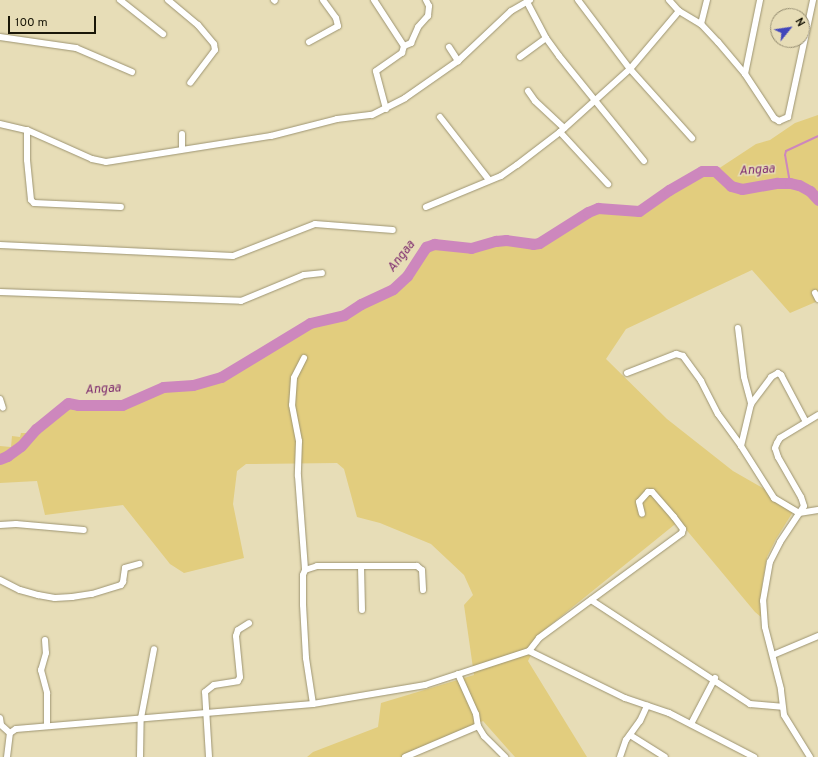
<!DOCTYPE html>
<html>
<head>
<meta charset="utf-8">
<style>
	body { margin:0 }
	#map { position:relative; width:818px; height:757px; overflow:hidden; background:#e7ddb7; font-family:Overpass,sans-serif }
	div>[style] { position:absolute }
	.green>* { inset:0; background:#e2cd7e }
	.stream>* { height:2px; margin:-1px; padding:0 1px; transform-origin:1px; border-radius:1px; background:#cd87bd }
	.river>* { height:11px; margin:-5.5px; padding:0 5.5px; transform-origin:5.5px; border-radius:5.5px; background:#cd87bd }
	.roads { filter:drop-shadow(0 0 1px #9d9471) drop-shadow(0 0 1px #9d9471) }
	.minor>* { height:6px; margin:-3px; padding:0 3px; transform-origin:3px; border-radius:3px; background:#fff }
	span { translate:-50% -50%; white-space:nowrap; text-align:center; line-height:1.15; -webkit-text-stroke:3px #e7ddb7; paint-order:stroke }
	.water-label { font-size:13px; color:#7d2a6e; font-style:italic }
	.north { position:absolute; left:770px; top:8px; width:40px; height:40px; box-sizing:border-box; background:#e7ddb7; border:1px solid #958d71; border-radius:50%; rotate:60deg; font-size:11px; font-weight:700; line-height:16px; text-align:center; color:#191608 }
	.north::after { content:''; display:block; margin:auto; width:14px; height:18px; background:#4246bb; clip-path:polygon(50% 0,100% 100%,50% 72%,0 100%) }
	.scale { position:absolute; left:8px; top:16px; width:88px; height:18px; box-sizing:border-box; border:2px solid #191608; border-top:0; padding-left:5px; font-size:12px; line-height:14px; white-space:nowrap; color:#191608; -webkit-text-stroke:3px #e7ddb7; paint-order:stroke }
</style>
</head>
<body>
<div id="map">
	<div class="green">
		<div style="clip-path:polygon(818px 115px,818px 301px,790px 313px,752px 270px,626px 329px,606px 359px,667px 419px,733px 471px,796px 507px,776px 539px,767px 557px,762px 584px,761px 617px,755px 612px,679px 521px,543px 631px,528px 661px,587px 757px,515px 757px,483px 721px,402px 757px,307px 757px,313px 752px,378px 727px,381px 703px,474px 675px,464px 605px,473px 595px,464px 575px,431px 544px,380px 523px,357px 517px,344px 469px,337px 463px,246px 464px,237px 471px,233px 504px,244px 558px,184px 573px,170px 564px,123px 505px,45px 515px,37px 481px,0 483px,0 446px,11px 447px,12px 436px,20px 437px,21px 433px,30px 433px,68px 403px,78px 405px,122px 405px,163px 387px,193px 385px,221px 377px,310px 323px,344px 315px,361px 304px,393px 289px,407px 276px,426px 247px,434px 244px,471px 248px,496px 241px,506px 240px,533px 244px,547px 239px,588px 212px,598px 208px,639px 211px,669px 190px,702px 171px,715px 171px,756px 144px,770px 140px,795px 123px)"></div>
	</div>
	<div class="stream">
		<div style="left:790px;top:183px;width:28px;rotate:-100deg"></div>
		<div style="left:785px;top:155px;width:4px;rotate:-76deg"></div>
		<div style="left:786px;top:151px;width:35px;rotate:-25deg"></div>
	</div>
	<div class="river">
		<div style="left:0;top:459px;width:8px;rotate:-23deg"></div>
		<div style="left:7px;top:456px;width:17px;rotate:-36deg"></div>
		<div style="left:21px;top:446px;width:23px;rotate:-49deg"></div>
		<div style="left:36px;top:429px;width:41px;rotate:-39.1deg"></div>
		<div style="left:68px;top:403px;width:10px;rotate:11deg"></div>
		<div style="left:78px;top:405px;width:44px"></div>
		<div style="left:122px;top:405px;width:45px;rotate:-23.7deg"></div>
		<div style="left:163px;top:387px;width:30px;rotate:-4deg"></div>
		<div style="left:193px;top:385px;width:29px;rotate:-16deg"></div>
		<div style="left:221px;top:377px;width:104px;rotate:-31.2deg"></div>
		<div style="left:310px;top:323px;width:35px;rotate:-13deg"></div>
		<div style="left:344px;top:315px;width:20px;rotate:-33deg"></div>
		<div style="left:361px;top:304px;width:35px;rotate:-25deg"></div>
		<div style="left:393px;top:289px;width:19px;rotate:-43deg"></div>
		<div style="left:407px;top:276px;width:35px;rotate:-57deg"></div>
		<div style="left:426px;top:247px;width:9px;rotate:-21deg"></div>
		<div style="left:434px;top:244px;width:37px;rotate:6deg"></div>
		<div style="left:471px;top:248px;width:26px;rotate:-16deg"></div>
		<div style="left:496px;top:241px;width:10px;rotate:-6deg"></div>
		<div style="left:506px;top:240px;width:27px;rotate:8deg"></div>
		<div style="left:533px;top:244px;width:6px;rotate:-9deg"></div>
		<div style="left:539px;top:243px;width:58px;rotate:-32.3deg"></div>
		<div style="left:588px;top:212px;width:11px;rotate:-22deg"></div>
		<div style="left:598px;top:208px;width:41px;rotate:4.2deg"></div>
		<div style="left:639px;top:211px;width:37px;rotate:-35deg"></div>
		<div style="left:669px;top:190px;width:38px;rotate:-30deg"></div>
		<div style="left:702px;top:171px;width:13px"></div>
		<div style="left:715px;top:171px;width:22px;rotate:43deg"></div>
		<div style="left:731px;top:186px;width:11px;rotate:15deg"></div>
		<div style="left:742px;top:189px;width:36px;rotate:-10deg"></div>
		<div style="left:777px;top:183px;width:13px"></div>
		<div style="left:790px;top:183px;width:9px;rotate:13deg"></div>
		<div style="left:799px;top:185px;width:13px;rotate:29deg"></div>
		<div style="left:810px;top:191px;width:12px;rotate:48deg"></div>
	</div>
	<div class="roads">
		<div class="minor">
			<div style="left:120px;top:0;width:55px;rotate:38.3deg"></div>
			<div style="left:168px;top:0;width:39px;rotate:40deg"></div>
			<div style="left:198px;top:25px;width:25px;rotate:50deg"></div>
			<div style="left:214px;top:44px;width:6px;rotate:81deg"></div>
			<div style="left:215px;top:50px;width:41px;rotate:127.1deg"></div>
			<div style="left:274px;top:0;width:1px;rotate:45deg"></div>
			<div style="left:374px;top:0;width:55px;rotate:56.9deg"></div>
			<div style="left:578px;top:0;width:86px;rotate:53deg"></div>
			<div style="left:630px;top:69px;width:93px;rotate:48.1deg"></div>
			<div style="left:669px;top:0;width:15px;rotate:48deg"></div>
			<div style="left:679px;top:11px;width:26px;rotate:31deg"></div>
			<div style="left:701px;top:24px;width:25px;rotate:47deg"></div>
			<div style="left:718px;top:42px;width:42px;rotate:49.8deg"></div>
			<div style="left:745px;top:74px;width:53px;rotate:56.6deg"></div>
			<div style="left:774px;top:118px;width:6px;rotate:31deg"></div>
			<div style="left:779px;top:121px;width:10px;rotate:-24deg"></div>
			<div style="left:788px;top:117px;width:120px;rotate:-77.9deg"></div>
			<div style="left:527px;top:2px;width:41px;rotate:62.2deg"></div>
			<div style="left:546px;top:38px;width:22px;rotate:54deg"></div>
			<div style="left:559px;top:56px;width:135px;rotate:51deg"></div>
			<div style="left:701px;top:24px;width:25px;rotate:-76deg"></div>
			<div style="left:0;top:37px;width:77px;rotate:8.2deg"></div>
			<div style="left:76px;top:48px;width:61px;rotate:23.2deg"></div>
			<div style="left:309px;top:42px;width:33px;rotate:-29deg"></div>
			<div style="left:338px;top:26px;width:8px;rotate:-104deg"></div>
			<div style="left:336px;top:18px;width:22px;rotate:-126deg"></div>
			<div style="left:449px;top:47px;width:17px;rotate:57deg"></div>
			<div style="left:520px;top:57px;width:32px;rotate:-36deg"></div>
			<div style="left:745px;top:74px;width:76px;rotate:-78.5deg"></div>
			<div style="left:528px;top:91px;width:12px;rotate:55deg"></div>
			<div style="left:535px;top:101px;width:40px;rotate:43deg"></div>
			<div style="left:386px;top:109px;width:39px;rotate:-105deg"></div>
			<div style="left:376px;top:71px;width:32px;rotate:-35deg"></div>
			<div style="left:402px;top:53px;width:7px;rotate:-74deg"></div>
			<div style="left:404px;top:46px;width:8px;rotate:-23deg"></div>
			<div style="left:411px;top:43px;width:17px;rotate:-66deg"></div>
			<div style="left:418px;top:27px;width:15px;rotate:-48deg"></div>
			<div style="left:428px;top:16px;width:10px;rotate:-84deg"></div>
			<div style="left:429px;top:6px;width:7px;rotate:-117deg"></div>
			<div style="left:440px;top:117px;width:80px;rotate:52.1deg"></div>
			<div style="left:0;top:124px;width:28px;rotate:13deg"></div>
			<div style="left:27px;top:130px;width:71px;rotate:24deg"></div>
			<div style="left:92px;top:159px;width:14px;rotate:12deg"></div>
			<div style="left:106px;top:162px;width:167px;rotate:-9deg"></div>
			<div style="left:271px;top:136px;width:68px;rotate:-14.4deg"></div>
			<div style="left:337px;top:119px;width:35px;rotate:-7deg"></div>
			<div style="left:372px;top:115px;width:37px;rotate:-27deg"></div>
			<div style="left:405px;top:98px;width:65px;rotate:-34.9deg"></div>
			<div style="left:458px;top:61px;width:73px;rotate:-43.3deg"></div>
			<div style="left:511px;top:11px;width:22px;rotate:-30deg"></div>
			<div style="left:27px;top:130px;width:30px;rotate:90deg"></div>
			<div style="left:27px;top:160px;width:40px;rotate:84.3deg"></div>
			<div style="left:31px;top:200px;width:4px;rotate:45deg"></div>
			<div style="left:34px;top:203px;width:87px;rotate:2.6deg"></div>
			<div style="left:560px;top:132px;width:71px;rotate:47.3deg"></div>
			<div style="left:182px;top:149px;width:15px;rotate:-90deg"></div>
			<div style="left:426px;top:207px;width:81px;rotate:-22.5deg"></div>
			<div style="left:501px;top:176px;width:19px;rotate:-35deg"></div>
			<div style="left:517px;top:165px;width:54px;rotate:-37.5deg"></div>
			<div style="left:560px;top:132px;width:94px;rotate:-42deg"></div>
			<div style="left:630px;top:69px;width:76px;rotate:-49.8deg"></div>
			<div style="left:0;top:245px;width:233px;rotate:2.7deg"></div>
			<div style="left:233px;top:256px;width:88px;rotate:-21.3deg"></div>
			<div style="left:315px;top:224px;width:78px;rotate:4.4deg"></div>
			<div style="left:0;top:292px;width:241px;rotate:2.1deg"></div>
			<div style="left:241px;top:301px;width:68px;rotate:-22.4deg"></div>
			<div style="left:304px;top:275px;width:18px;rotate:-6deg"></div>
			<div style="left:815px;top:293px;width:7px;rotate:63deg"></div>
			<div style="left:738px;top:328px;width:49px;rotate:83deg"></div>
			<div style="left:744px;top:377px;width:28px;rotate:75deg"></div>
			<div style="left:304px;top:358px;width:22px;rotate:117deg"></div>
			<div style="left:294px;top:378px;width:27px;rotate:94deg"></div>
			<div style="left:292px;top:405px;width:37px;rotate:79deg"></div>
			<div style="left:299px;top:441px;width:35px;rotate:92deg"></div>
			<div style="left:298px;top:476px;width:94px;rotate:85.7deg"></div>
			<div style="left:627px;top:373px;width:53px;rotate:-21.2deg"></div>
			<div style="left:676px;top:354px;width:7px;rotate:16deg"></div>
			<div style="left:683px;top:356px;width:31px;rotate:54deg"></div>
			<div style="left:701px;top:381px;width:37px;rotate:63deg"></div>
			<div style="left:718px;top:414px;width:39px;rotate:54deg"></div>
			<div style="left:741px;top:446px;width:62px;rotate:57.6deg"></div>
			<div style="left:774px;top:498px;width:29px;rotate:31deg"></div>
			<div style="left:799px;top:513px;width:19px;rotate:-9deg"></div>
			<div style="left:0;top:399px;width:9px;rotate:72deg"></div>
			<div style="left:741px;top:446px;width:43px;rotate:-76.6deg"></div>
			<div style="left:751px;top:404px;width:34px;rotate:-53deg"></div>
			<div style="left:771px;top:377px;width:8px;rotate:-30deg"></div>
			<div style="left:778px;top:373px;width:4px;rotate:34deg"></div>
			<div style="left:781px;top:375px;width:53px;rotate:62deg"></div>
			<div style="left:0;top:525px;width:16px;rotate:-4deg"></div>
			<div style="left:16px;top:524px;width:68px;rotate:5deg"></div>
			<div style="left:361px;top:566px;width:44px;rotate:88.7deg"></div>
			<div style="left:0;top:580px;width:22px;rotate:27deg"></div>
			<div style="left:20px;top:590px;width:19px;rotate:16deg"></div>
			<div style="left:38px;top:595px;width:17px;rotate:10deg"></div>
			<div style="left:55px;top:598px;width:17px;rotate:-3deg"></div>
			<div style="left:72px;top:597px;width:20px;rotate:-9deg"></div>
			<div style="left:92px;top:594px;width:30px;rotate:-17deg"></div>
			<div style="left:121px;top:585px;width:4px;rotate:-56deg"></div>
			<div style="left:123px;top:582px;width:14px;rotate:-82deg"></div>
			<div style="left:125px;top:568px;width:15px;rotate:-16deg"></div>
			<div style="left:591px;top:600px;width:190px;rotate:33.2deg"></div>
			<div style="left:750px;top:704px;width:32px;rotate:5deg"></div>
			<div style="left:45px;top:640px;width:13px;rotate:86deg"></div>
			<div style="left:46px;top:653px;width:18px;rotate:106deg"></div>
			<div style="left:41px;top:670px;width:24px;rotate:75deg"></div>
			<div style="left:47px;top:693px;width:32px;rotate:90deg"></div>
			<div style="left:529px;top:651px;width:107px;rotate:26.1deg"></div>
			<div style="left:625px;top:698px;width:46px;rotate:18.8deg"></div>
			<div style="left:669px;top:713px;width:96px;rotate:27.4deg"></div>
			<div style="left:773px;top:655px;width:49px;rotate:-22.9deg"></div>
			<div style="left:458px;top:674px;width:44px;rotate:65.8deg"></div>
			<div style="left:476px;top:714px;width:12px;rotate:81deg"></div>
			<div style="left:478px;top:726px;width:12px;rotate:59deg"></div>
			<div style="left:484px;top:736px;width:30px;rotate:45deg"></div>
			<div style="left:313px;top:704px;width:47px;rotate:-98.7deg"></div>
			<div style="left:306px;top:658px;width:53px;rotate:-93.2deg"></div>
			<div style="left:303px;top:605px;width:30px;rotate:-90deg"></div>
			<div style="left:303px;top:575px;width:5px;rotate:-68deg"></div>
			<div style="left:305px;top:570px;width:13px;rotate:-18deg"></div>
			<div style="left:317px;top:566px;width:100px"></div>
			<div style="left:417px;top:566px;width:6px;rotate:39deg"></div>
			<div style="left:422px;top:570px;width:20px;rotate:87deg"></div>
			<div style="left:0;top:718px;width:7px;rotate:82deg"></div>
			<div style="left:1px;top:725px;width:12px;rotate:42deg"></div>
			<div style="left:691px;top:724px;width:52px;rotate:-62.4deg"></div>
			<div style="left:630px;top:735px;width:41px;rotate:32.2deg"></div>
			<div style="left:7px;top:757px;width:24px;rotate:-83deg"></div>
			<div style="left:10px;top:733px;width:7px;rotate:-34deg"></div>
			<div style="left:16px;top:729px;width:298px;rotate:-4.8deg"></div>
			<div style="left:313px;top:704px;width:114px;rotate:-9.6deg"></div>
			<div style="left:425px;top:685px;width:109px;rotate:-18.1deg"></div>
			<div style="left:529px;top:651px;width:16px;rotate:-52deg"></div>
			<div style="left:539px;top:638px;width:177px;rotate:-36.3deg"></div>
			<div style="left:682px;top:533px;width:4px;rotate:-76deg"></div>
			<div style="left:683px;top:529px;width:15px;rotate:-127deg"></div>
			<div style="left:674px;top:517px;width:33px;rotate:-131deg"></div>
			<div style="left:652px;top:492px;width:4px;rotate:180deg"></div>
			<div style="left:648px;top:492px;width:13px;rotate:132deg"></div>
			<div style="left:639px;top:502px;width:12px;rotate:76deg"></div>
			<div style="left:140px;top:757px;width:39px;rotate:-89deg"></div>
			<div style="left:141px;top:718px;width:70px;rotate:-79.3deg"></div>
			<div style="left:209px;top:757px;width:65px;rotate:-93.5deg"></div>
			<div style="left:205px;top:692px;width:11px;rotate:-38deg"></div>
			<div style="left:214px;top:685px;width:24px;rotate:-9deg"></div>
			<div style="left:238px;top:681px;width:4px;rotate:-63deg"></div>
			<div style="left:240px;top:677px;width:41px;rotate:-95.6deg"></div>
			<div style="left:236px;top:636px;width:6px;rotate:-72deg"></div>
			<div style="left:238px;top:630px;width:13px;rotate:-32deg"></div>
			<div style="left:405px;top:757px;width:79px;rotate:-23deg"></div>
			<div style="left:620px;top:757px;width:18px;rotate:-71deg"></div>
			<div style="left:626px;top:740px;width:24px;rotate:-54deg"></div>
			<div style="left:640px;top:721px;width:17px;rotate:-65deg"></div>
			<div style="left:810px;top:757px;width:49px;rotate:-121.8deg"></div>
			<div style="left:784px;top:715px;width:26px;rotate:-97deg"></div>
			<div style="left:781px;top:689px;width:64px;rotate:-104.5deg"></div>
			<div style="left:765px;top:627px;width:26px;rotate:-94deg"></div>
			<div style="left:763px;top:601px;width:40px;rotate:-80deg"></div>
			<div style="left:770px;top:562px;width:22px;rotate:-63deg"></div>
			<div style="left:780px;top:542px;width:43px;rotate:-56.3deg"></div>
			<div style="left:804px;top:506px;width:9px;rotate:-108deg"></div>
			<div style="left:801px;top:497px;width:46px;rotate:-119.9deg"></div>
			<div style="left:778px;top:457px;width:9px;rotate:-108deg"></div>
			<div style="left:775px;top:448px;width:5px;rotate:-68deg"></div>
			<div style="left:777px;top:443px;width:6px;rotate:-59deg"></div>
			<div style="left:780px;top:438px;width:44px;rotate:-31.2deg"></div>
		</div>
	</div>
	<div class="water-label">
		<span style="left:757px;top:171px;rotate:-4deg">Angaa</span>
		<span style="left:402px;top:257px;rotate:-52deg">Angaa</span>
		<span style="left:103px;top:390px;rotate:-4deg">Angaa</span>
	</div>
	<div class="north">N</div>
	<div class="scale">100 m</div>
</div>
</body>
</html>
